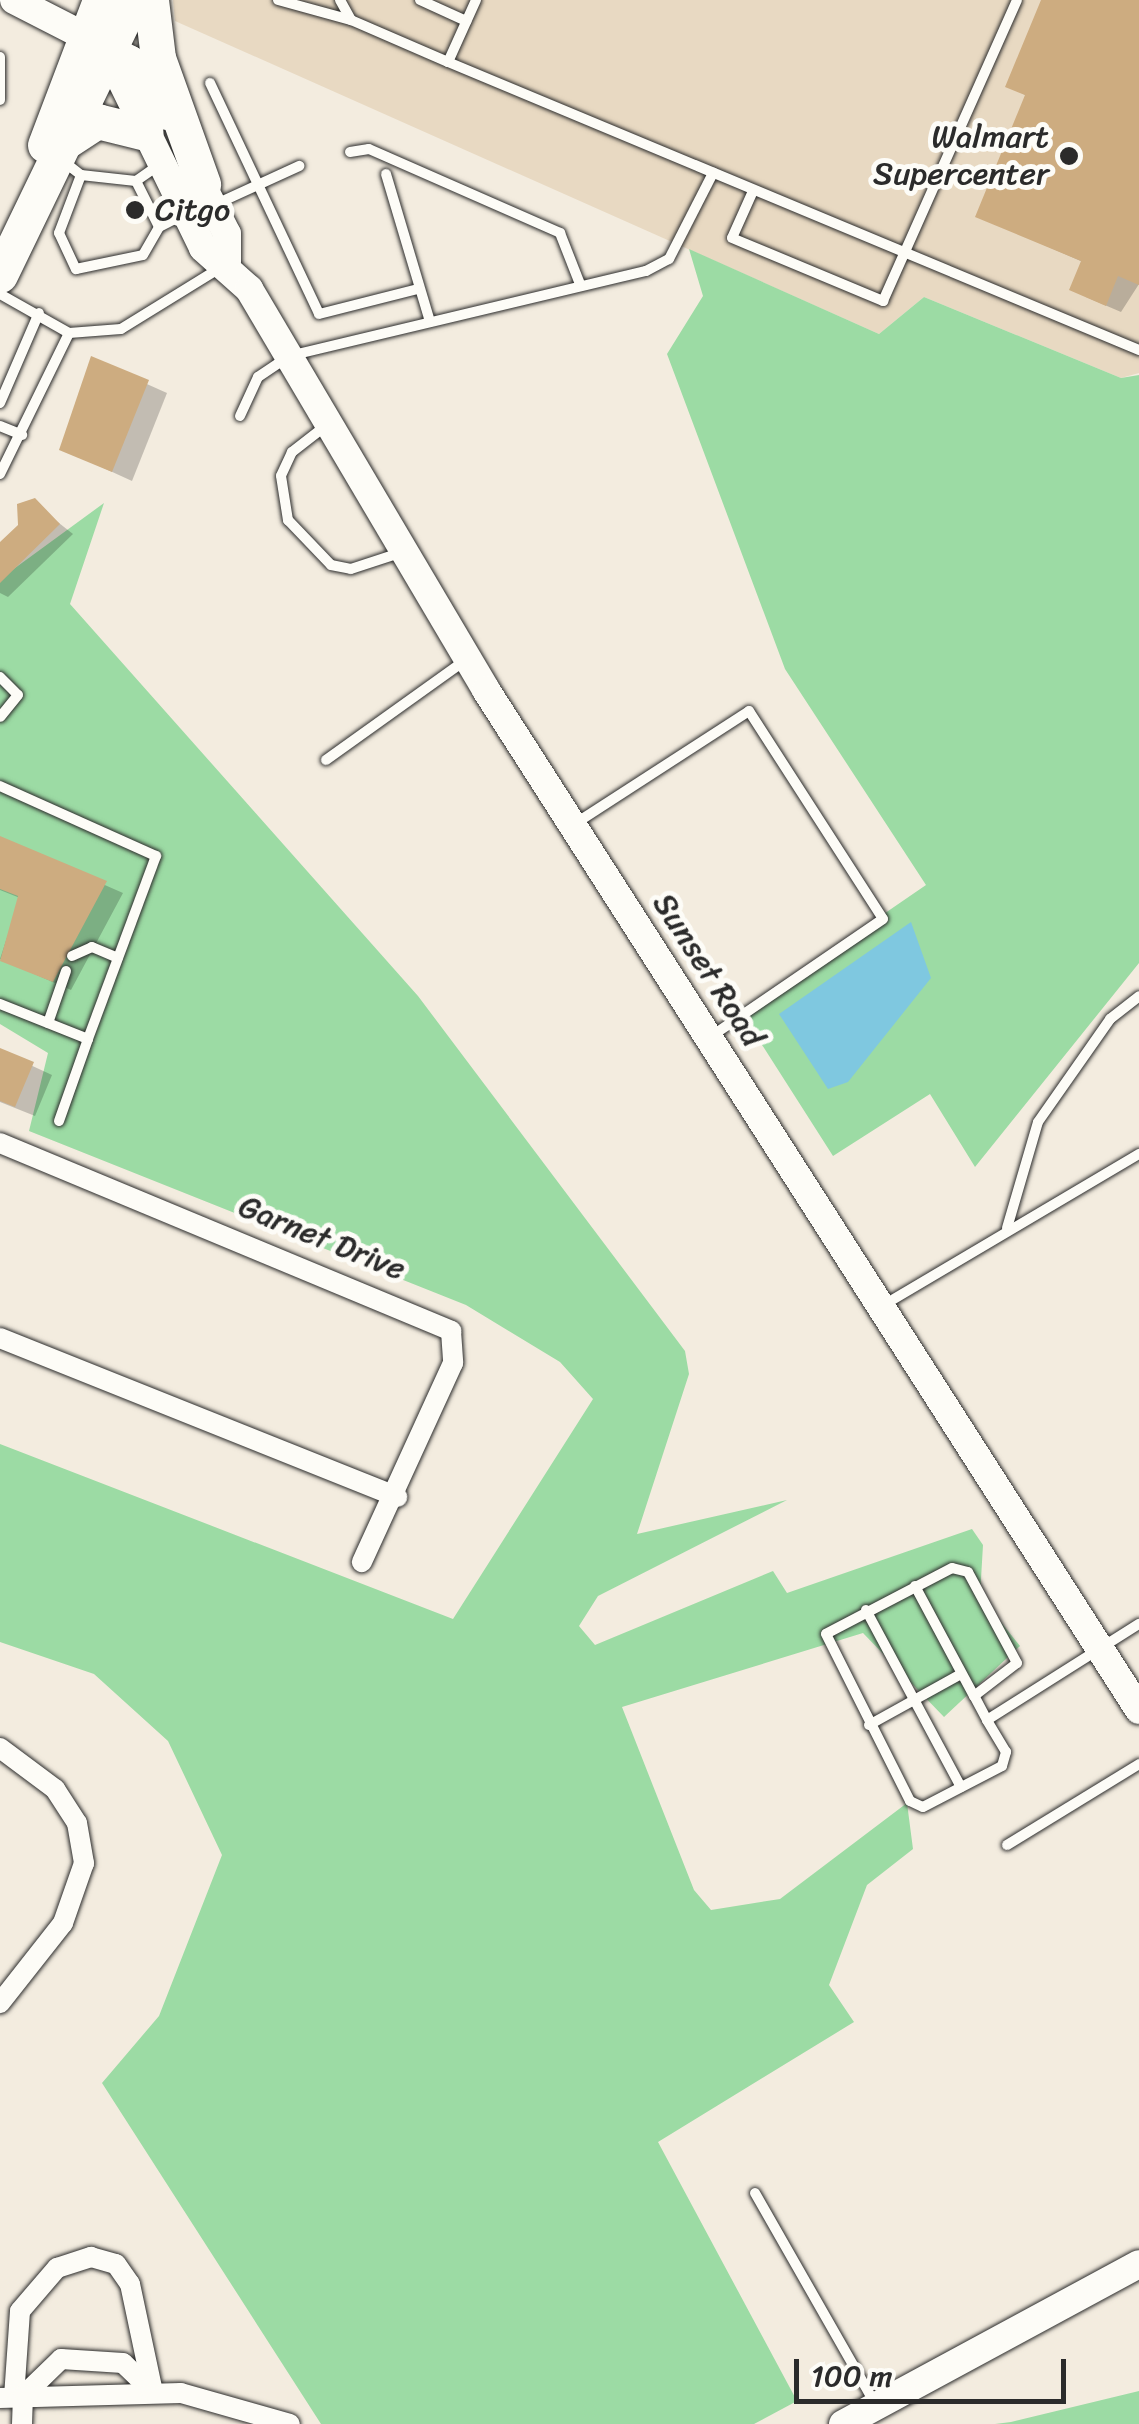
<!DOCTYPE html>
<html>
<head>
<meta charset="utf-8">
<style>
	body { margin:0 }
	#map { position:relative; width:1139px; height:2424px; overflow:hidden; background:#f3ecdf; font-family:Sriracha,sans-serif }
	div>[style] { position:absolute }
	.built>* { inset:0; background:#e8d9c2 }
	.green>* { inset:0; background:#9cdba4 }
	.water>* { inset:0; background:#7fc8e0 }
	.shadow>* { inset:0; background:#0003 }
	.building>* { inset:0; background:#cdac80 }
	.roads { filter:drop-shadow(0 0 2px #2b2b2b) drop-shadow(0 0 2px #2b2b2b) }
	.lane>* { height:10px; margin:-5px; padding:0 5px; transform-origin:5px; border-radius:5px; background:#fdfcf7 }
	.street>* { height:20px; margin:-10px; padding:0 10px; transform-origin:10px; border-radius:10px; background:#fdfcf7 }
	.secondary>* { height:28px; margin:-14px; padding:0 14px; transform-origin:14px; border-radius:14px; background:#fdfcf7 }
	.highway>* { height:35px; margin:-17.5px; padding:0 17.5px; transform-origin:17.5px; border-radius:17.5px; background:#fdfcf7 }
	.dots>* { width:28px; height:28px; translate:-50% -50%; box-sizing:border-box; border:5px solid #fdfcf7; border-radius:50% }
	span { translate:-50% -50%; white-space:nowrap; text-align:center; line-height:1.15; -webkit-text-stroke:10px #fdfcf7; paint-order:stroke }
	.poi-label { font-size:32px; color:#2b2b2b }
	.right { translate:-100% -50%; text-align:right }
	.left { translate:0 -50%; text-align:left }
	.street-label { font-size:32px; color:#2b2b2b }
	.scale { position:absolute; left:794px; top:2359px; width:272px; height:45px; box-sizing:border-box; border:5px solid #2b2b2b; border-top:0; padding-left:12px; font-size:30px; line-height:35px; white-space:nowrap; color:#2b2b2b; -webkit-text-stroke:8px #fdfcf7; paint-order:stroke }
</style>
</head>
<body>
<div id="map">
	<div class="built">
		<div style="clip-path:polygon(173px 0,1139px 0,1139px 373px,1121px 378px,924px 297px,879px 334px,175px 21px)"></div>
	</div>
	<div class="green">
		<div style="clip-path:polygon(689px 249px,879px 334px,924px 297px,1121px 378px,1139px 375px,1139px 963px,975px 1167px,930px 1094px,833px 1156px,741px 1012px,926px 885px,785px 669px,667px 354px,703px 296px)"></div>
		<div style="clip-path:polygon(104px 503px,70px 604px,418px 996px,685px 1351px,689px 1374px,637px 1534px,787px 1500px,598px 1596px,579px 1626px,595px 1645px,773px 1571px,787px 1593px,972px 1529px,983px 1545px,980px 1596px,1020px 1646px,944px 1717px,863px 1633px,622px 1707px,694px 1890px,711px 1910px,780px 1899px,907px 1803px,913px 1849px,867px 1885px,829px 1985px,854px 2022px,658px 2142px,797px 2401px,754px 2424px,321px 2424px,102px 2083px,159px 2016px,222px 1855px,168px 1741px,94px 1674px,0 1642px,0 1444px,453px 1619px,593px 1399px,560px 1362px,466px 1305px,29px 1131px,48px 1053px,0 1024px,0 579px)"></div>
		<div style="clip-path:polygon(1139px 2391px,1139px 2424px,995px 2424px,1011px 2422px)"></div>
	</div>
	<div class="water">
		<div style="clip-path:polygon(911px 922px,931px 978px,848px 1082px,828px 1089px,779px 1014px)"></div>
	</div>
	<div class="shadow">
		<div style="clip-path:polygon(1043px 0,1139px 0,1139px 284px,1121px 312px,1086px 297px,1083px 262px,978px 216px,1027px 96px,1008px 86px)"></div>
		<div style="clip-path:polygon(93px 360px,167px 393px,132px 481px,62px 449px)"></div>
		<div style="clip-path:polygon(41px 509px,73px 534px,8px 597px,0 593px,0 546px)"></div>
		<div style="clip-path:polygon(0 839px,123px 893px,71px 990px,0 959px,20px 898px,0 890px)"></div>
		<div style="clip-path:polygon(0 1051px,52px 1075px,35px 1116px,0 1102px)"></div>
	</div>
	<div class="building">
		<div style="clip-path:polygon(1041px 0,1139px 0,1139px 285px,1118px 276px,1106px 306px,1069px 290px,1081px 261px,975px 217px,1025px 95px,1005px 87px)"></div>
		<div style="clip-path:polygon(91px 356px,149px 380px,112px 472px,59px 450px)"></div>
		<div style="clip-path:polygon(35px 498px,60px 524px,0 583px,0 542px,18px 525px,17px 504px)"></div>
		<div style="clip-path:polygon(0 836px,107px 881px,53px 982px,0 961px,18px 896px,0 889px)"></div>
		<div style="clip-path:polygon(0 1048px,34px 1062px,15px 1107px,0 1101px)"></div>
	</div>
	<div class="roads">
		<div class="lane">
			<div style="left:278px;top:0;width:76px;rotate:15.3deg"></div>
			<div style="left:340px;top:0;width:23px;rotate:61deg"></div>
			<div style="left:351px;top:20px;width:106px;rotate:23.4deg"></div>
			<div style="left:420px;top:0;width:51px;rotate:24.5deg"></div>
			<div style="left:476px;top:0;width:68px;rotate:114.3deg"></div>
			<div style="left:448px;top:62px;width:749px;rotate:22.63deg"></div>
			<div style="left:0;top:57px;width:43px;rotate:90deg"></div>
			<div style="left:210px;top:83px;width:255px;rotate:64.7deg"></div>
			<div style="left:319px;top:314px;width:102px;rotate:-14.2deg"></div>
			<div style="left:350px;top:152px;width:19px;rotate:-9deg"></div>
			<div style="left:369px;top:149px;width:209px;rotate:23.7deg"></div>
			<div style="left:560px;top:233px;width:55px;rotate:68.6deg"></div>
			<div style="left:63px;top:161px;width:23px;rotate:38deg"></div>
			<div style="left:81px;top:175px;width:55px;rotate:6.2deg"></div>
			<div style="left:136px;top:181px;width:29px;rotate:-35deg"></div>
			<div style="left:386px;top:174px;width:154px;rotate:73.4deg"></div>
			<div style="left:81px;top:175px;width:62px;rotate:110.8deg"></div>
			<div style="left:59px;top:233px;width:40px;rotate:65deg"></div>
			<div style="left:76px;top:269px;width:68px;rotate:-11.8deg"></div>
			<div style="left:143px;top:255px;width:32px;rotate:-60deg"></div>
			<div style="left:159px;top:227px;width:29px;rotate:-27deg"></div>
			<div style="left:136px;top:181px;width:51px;rotate:63.4deg"></div>
			<div style="left:753px;top:191px;width:51px;rotate:114.1deg"></div>
			<div style="left:732px;top:238px;width:164px;rotate:22.6deg"></div>
			<div style="left:883px;top:301px;width:329px;rotate:-66deg"></div>
			<div style="left:214px;top:205px;width:94px;rotate:-24.6deg"></div>
			<div style="left:0;top:294px;width:79px;rotate:29.5deg"></div>
			<div style="left:0;top:403px;width:98px;rotate:-66.6deg"></div>
			<div style="left:240px;top:416px;width:43px;rotate:-65.2deg"></div>
			<div style="left:258px;top:377px;width:37px;rotate:-34deg"></div>
			<div style="left:289px;top:356px;width:367px;rotate:-13.4deg"></div>
			<div style="left:646px;top:271px;width:26px;rotate:-28deg"></div>
			<div style="left:669px;top:259px;width:97px;rotate:-62.9deg"></div>
			<div style="left:328px;top:424px;width:46px;rotate:142.1deg"></div>
			<div style="left:292px;top:452px;width:26px;rotate:115deg"></div>
			<div style="left:281px;top:476px;width:45px;rotate:81deg"></div>
			<div style="left:288px;top:520px;width:62px;rotate:46.3deg"></div>
			<div style="left:331px;top:565px;width:20px;rotate:11deg"></div>
			<div style="left:351px;top:569px;width:55px;rotate:-18.1deg"></div>
			<div style="left:0;top:426px;width:24px;rotate:22deg"></div>
			<div style="left:0;top:474px;width:157px;rotate:-63.9deg"></div>
			<div style="left:69px;top:333px;width:52px;rotate:-4.4deg"></div>
			<div style="left:121px;top:329px;width:120px;rotate:-31.7deg"></div>
			<div style="left:0;top:677px;width:25px;rotate:45deg"></div>
			<div style="left:18px;top:695px;width:28px;rotate:129deg"></div>
			<div style="left:326px;top:760px;width:173px;rotate:-35.6deg"></div>
			<div style="left:0;top:786px;width:171px;rotate:24.2deg"></div>
			<div style="left:156px;top:856px;width:195px;rotate:110.4deg"></div>
			<div style="left:88px;top:1039px;width:95px;rotate:-158.3deg"></div>
			<div style="left:576px;top:823px;width:206px;rotate:-32.9deg"></div>
			<div style="left:749px;top:711px;width:247px;rotate:57.2deg"></div>
			<div style="left:883px;top:919px;width:209px;rotate:145.7deg"></div>
			<div style="left:72px;top:956px;width:22px;rotate:-24deg"></div>
			<div style="left:92px;top:947px;width:28px;rotate:23deg"></div>
			<div style="left:48px;top:1023px;width:55px;rotate:-70.9deg"></div>
			<div style="left:59px;top:1121px;width:87px;rotate:-70.5deg"></div>
			<div style="left:1007px;top:1228px;width:110px;rotate:-73.7deg"></div>
			<div style="left:1038px;top:1122px;width:126px;rotate:-55deg"></div>
			<div style="left:1110px;top:1019px;width:37px;rotate:-38deg"></div>
			<div style="left:882px;top:1306px;width:299px;rotate:-30.6deg"></div>
			<div style="left:915px;top:1586px;width:125px;rotate:61.8deg"></div>
			<div style="left:866px;top:1610px;width:201px;rotate:61.8deg"></div>
			<div style="left:987px;top:1720px;width:27px;rotate:-118deg"></div>
			<div style="left:974px;top:1696px;width:54px;rotate:-37.5deg"></div>
			<div style="left:1017px;top:1663px;width:103px;rotate:-118.3deg"></div>
			<div style="left:968px;top:1572px;width:16px;rotate:-166deg"></div>
			<div style="left:952px;top:1568px;width:142px;rotate:152.4deg"></div>
			<div style="left:826px;top:1634px;width:187px;rotate:63.3deg"></div>
			<div style="left:910px;top:1801px;width:14px;rotate:25deg"></div>
			<div style="left:923px;top:1807px;width:89px;rotate:-27.4deg"></div>
			<div style="left:1002px;top:1766px;width:15px;rotate:-74deg"></div>
			<div style="left:1006px;top:1752px;width:37px;rotate:-121deg"></div>
			<div style="left:987px;top:1720px;width:180px;rotate:-32.3deg"></div>
			<div style="left:869px;top:1725px;width:105px;rotate:-29deg"></div>
			<div style="left:1007px;top:1845px;width:155px;rotate:-31.5deg"></div>
			<div style="left:755px;top:2193px;width:244px;rotate:60.3deg"></div>
		</div>
		<div class="street">
			<div style="left:0;top:1143px;width:489px;rotate:22.6deg"></div>
			<div style="left:451px;top:1331px;width:32px;rotate:86deg"></div>
			<div style="left:453px;top:1363px;width:219px;rotate:114.6deg"></div>
			<div style="left:0;top:1338px;width:428px;rotate:21.8deg"></div>
			<div style="left:0;top:1748px;width:69px;rotate:36.7deg"></div>
			<div style="left:55px;top:1789px;width:40px;rotate:57.1deg"></div>
			<div style="left:77px;top:1823px;width:41px;rotate:80.1deg"></div>
			<div style="left:84px;top:1863px;width:64px;rotate:109.3deg"></div>
			<div style="left:63px;top:1923px;width:102px;rotate:128.2deg"></div>
			<div style="left:14px;top:2397px;width:86px;rotate:-86deg"></div>
			<div style="left:20px;top:2311px;width:57px;rotate:-49.3deg"></div>
			<div style="left:57px;top:2268px;width:36px;rotate:-18deg"></div>
			<div style="left:91px;top:2257px;width:26px;rotate:16deg"></div>
			<div style="left:116px;top:2264px;width:24px;rotate:55deg"></div>
			<div style="left:130px;top:2284px;width:110px;rotate:78deg"></div>
			<div style="left:0;top:2398px;width:181px;rotate:-1.6deg"></div>
			<div style="left:181px;top:2393px;width:113px;rotate:15.9deg"></div>
			<div style="left:22px;top:2424px;width:28px;rotate:-88deg"></div>
			<div style="left:23px;top:2396px;width:53px;rotate:-44.2deg"></div>
			<div style="left:61px;top:2359px;width:62px;rotate:3.7deg"></div>
			<div style="left:123px;top:2363px;width:42px;rotate:44deg"></div>
		</div>
		<div class="secondary">
			<div style="left:14px;top:0;width:131px;rotate:27.1deg"></div>
			<div style="left:131px;top:60px;width:66px;rotate:58deg"></div>
			<div style="left:110px;top:57px;width:212px;rotate:64deg"></div>
			<div style="left:203px;top:248px;width:62px;rotate:41.7deg"></div>
			<div style="left:249px;top:289px;width:466px;rotate:59.4deg"></div>
			<div style="left:486px;top:690px;width:1211px;rotate:57.37deg"></div>
			<div style="left:193px;top:167px;width:75px;rotate:63.1deg"></div>
			<div style="left:227px;top:234px;width:28px;rotate:90deg"></div>
			<div style="left:843px;top:2424px;width:336px;rotate:-28.4deg"></div>
		</div>
		<div class="highway">
			<div style="left:151px;top:0;width:58px;rotate:83.1deg"></div>
			<div style="left:158px;top:58px;width:134px;rotate:70.3deg"></div>
			<div style="left:68px;top:140px;width:35px;rotate:-33deg"></div>
			<div style="left:97px;top:121px;width:50px;rotate:13.8deg"></div>
			<div style="left:45px;top:145px;width:155px;rotate:-69.2deg"></div>
			<div style="left:0;top:275px;width:305px;rotate:-64.2deg"></div>
		</div>
	</div>
	<div class="dots">
		<div style="left:1069px;top:156px;background:#2b2b2b"></div>
		<div style="left:135px;top:210px;background:#2b2b2b"></div>
	</div>
	<div class="poi-label">
		<span class="right" style="left:1049px;top:156px">Walmart<br>Supercenter</span>
		<span class="left" style="left:155px;top:210px">Citgo</span>
	</div>
	<div class="street-label">
		<span style="left:708px;top:970px;rotate:57deg">Sunset Road</span>
		<span style="left:322px;top:1238px;rotate:22deg">Garnet Drive</span>
	</div>
	<div class="scale">100 m</div>
</div>
</body>
</html>
